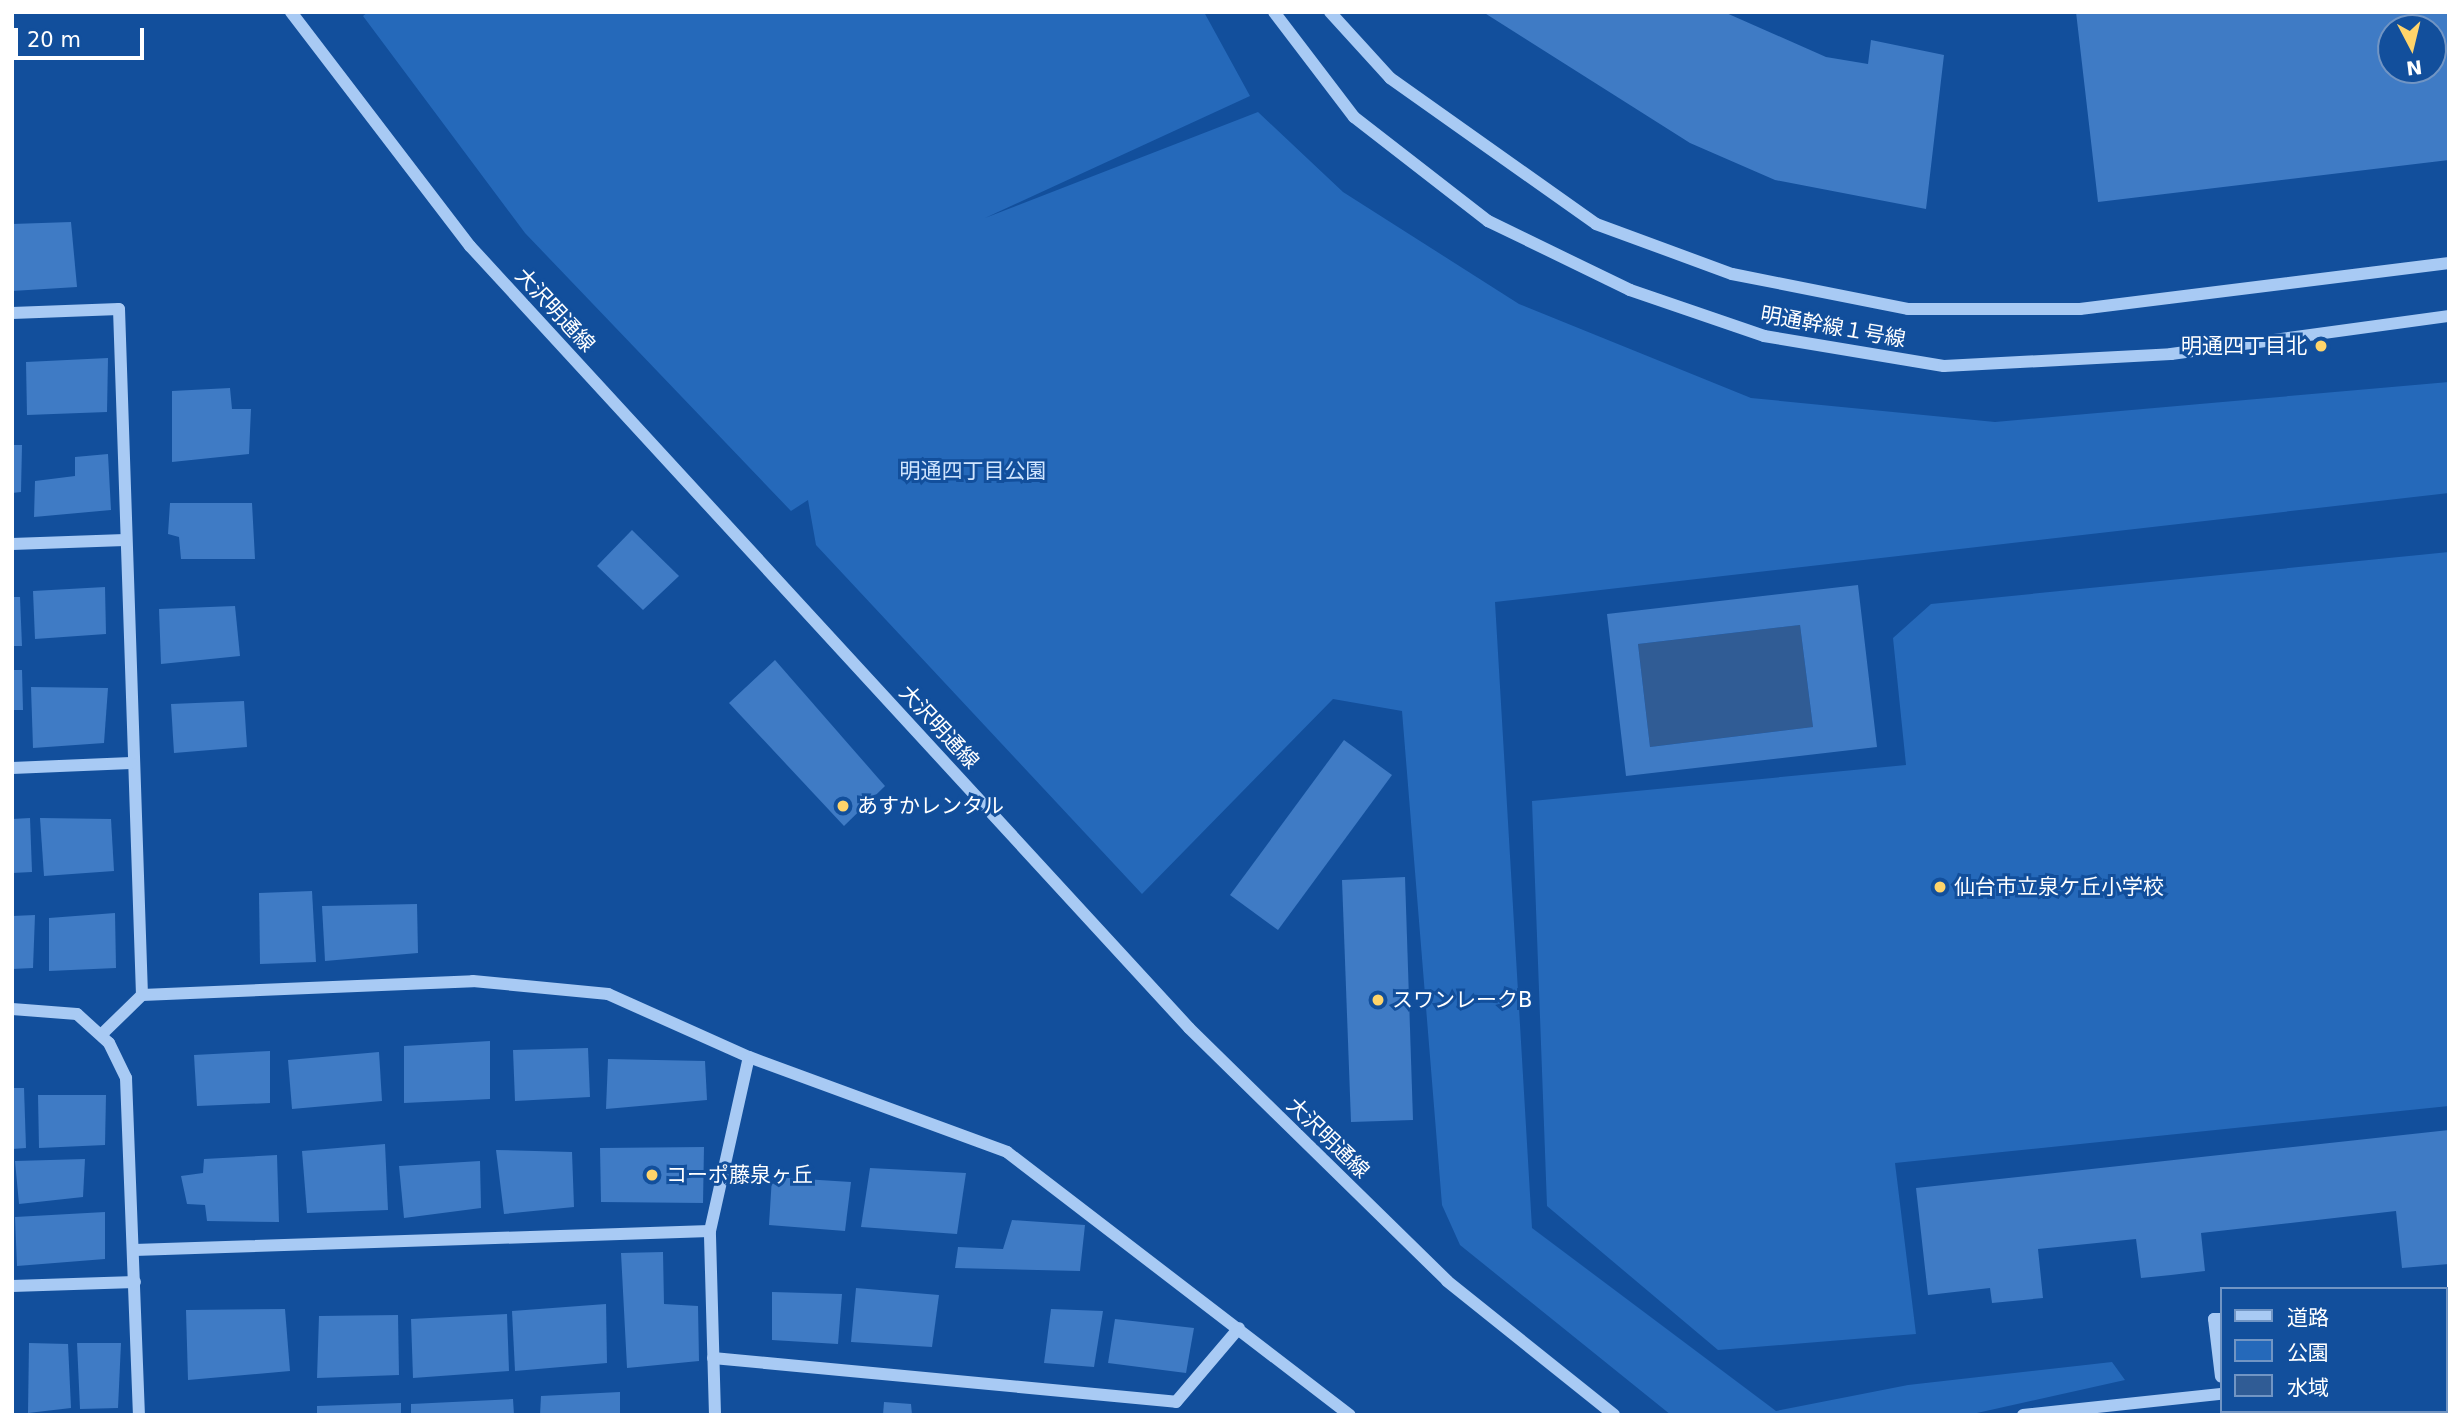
<!DOCTYPE html>
<html>
<head>
<meta charset="utf-8">
<style>
	body { margin:0 }
	#map { position:relative; width:2461px; height:1427px; overflow:hidden; background:#124f9c; font-family:"DejaVu Sans","Noto Sans JP",sans-serif }
	div>[style] { position:absolute }
	.green>* { inset:0; background:#2569ba }
	.water>* { inset:0; background:#305c95 }
	.building>* { inset:0; background:#3f7bc5 }
	.minor>* { height:12px; margin:-6px; padding:0 6px; transform-origin:6px; border-radius:6px; background:#a8caf4 }
	.dots>* { width:19px; height:19px; translate:-50% -50%; box-sizing:border-box; border:4px solid #124f9c; border-radius:50% }
	span { translate:-50% -50%; white-space:nowrap; text-align:center; line-height:1.15; -webkit-text-stroke:6px #124f9c; paint-order:stroke }
	.street-label { font-size:21px; color:#fff }
	.poi-label { font-size:21px; color:#fff }
	.right { translate:-100% -50%; text-align:right }
	.left { translate:0 -50%; text-align:left }
	.park-label { font-size:21px; color:#d0e5fe }
	.frame { position:absolute; inset:0; border:14px solid #fff; pointer-events:none }
	.legend { position:absolute; left:2220px; top:1287px; width:228px; height:126px; box-sizing:border-box; background:#124f9c; border:2px solid #7195c4; margin:0; padding:9px 12px; list-style:none; font-size:21px; color:#fff }
	.legend li { display:flex; align-items:center; gap:14px; height:35px }
	.legend b { width:35px; border:2px solid #7195c4 }
	.north { position:absolute; left:2377px; top:14px; width:70px; height:70px; box-sizing:border-box; background:#124f9c; border:2px solid #7195c4; border-radius:50%; rotate:173deg; font-size:19px; font-weight:700; line-height:28px; text-align:center; color:#fff }
	.north::after { content:''; display:block; margin:auto; width:24px; height:32px; background:#ffd46a; clip-path:polygon(50% 0,100% 100%,50% 72%,0 100%) }
	.scale { position:absolute; left:14px; top:28px; width:130px; height:32px; box-sizing:border-box; border:4px solid #fff; border-top:0; padding-left:9px; font-size:21px; line-height:24px; white-space:nowrap; color:#fff; -webkit-text-stroke:5px #124f9c; paint-order:stroke }
</style>
</head>
<body>
<div id="map">
	<div class="green">
		<div style="clip-path:polygon(368px 12px,1204px 12px,1250px 96px,985px 218px,1258px 112px,1343px 192px,1519px 304px,1751px 398px,1995px 422px,2449px 382px,2449px 493px,1495px 602px,1532px 1228px,1776px 1411px,1908px 1385px,2112px 1362px,2125px 1380px,1968px 1415px,1671px 1415px,1460px 1245px,1442px 1205px,1402px 711px,1333px 699px,1142px 894px,816px 545px,808px 500px,791px 511px,525px 233px,363px 16px)"></div>
		<div style="clip-path:polygon(2449px 552px,2449px 1106px,1895px 1163px,1916px 1334px,1718px 1350px,1547px 1206px,1532px 801px,1906px 765px,1893px 638px,1931px 604px)"></div>
	</div>
	<div class="water">
		<div style="clip-path:polygon(1800px 625px,1813px 727px,1650px 747px,1638px 644px)"></div>
	</div>
	<div class="building">
		<div style="clip-path:polygon(1483px 12px,1724px 12px,1826px 57px,1868px 64px,1871px 40px,1944px 55px,1926px 209px,1775px 180px,1690px 143px)"></div>
		<div style="clip-path:polygon(evenodd,2076px 12px,2449px 12px,2449px 160px,2098px 202px,2076px 12px,2391px 28px,2433px 28px,2433px 70px,2391px 70px,2391px 28px)"></div>
		<div style="clip-path:polygon(71px 222px,77px 287px,12px 291px,12px 224px)"></div>
		<div style="clip-path:polygon(108px 358px,107px 412px,27px 415px,26px 362px)"></div>
		<div style="clip-path:polygon(230px 388px,232px 409px,251px 409px,249px 454px,172px 462px,172px 391px)"></div>
		<div style="clip-path:polygon(12px 445px,22px 445px,21px 492px,12px 493px)"></div>
		<div style="clip-path:polygon(108px 454px,111px 510px,34px 517px,35px 481px,75px 476px,75px 457px)"></div>
		<div style="clip-path:polygon(170px 503px,252px 503px,255px 559px,181px 559px,179px 537px,168px 534px)"></div>
		<div style="clip-path:polygon(632px 530px,679px 576px,643px 610px,597px 566px)"></div>
		<div style="clip-path:polygon(evenodd,1858px 585px,1877px 747px,1626px 776px,1607px 614px,1858px 585px,1800px 625px,1813px 727px,1650px 747px,1638px 644px,1800px 625px)"></div>
		<div style="clip-path:polygon(105px 587px,106px 634px,35px 639px,33px 591px)"></div>
		<div style="clip-path:polygon(12px 597px,20px 597px,22px 646px,12px 646px)"></div>
		<div style="clip-path:polygon(235px 606px,240px 656px,161px 664px,159px 609px)"></div>
		<div style="clip-path:polygon(775px 660px,885px 786px,844px 826px,729px 703px)"></div>
		<div style="clip-path:polygon(12px 670px,22px 670px,23px 710px,12px 710px)"></div>
		<div style="clip-path:polygon(31px 687px,108px 688px,104px 743px,33px 748px)"></div>
		<div style="clip-path:polygon(244px 701px,247px 747px,174px 753px,171px 704px)"></div>
		<div style="clip-path:polygon(1344px 740px,1392px 775px,1278px 930px,1230px 895px)"></div>
		<div style="clip-path:polygon(30px 818px,32px 872px,12px 873px,12px 819px)"></div>
		<div style="clip-path:polygon(40px 818px,111px 819px,114px 871px,44px 876px)"></div>
		<div style="clip-path:polygon(1405px 877px,1413px 1120px,1351px 1122px,1342px 880px)"></div>
		<div style="clip-path:polygon(312px 891px,316px 962px,260px 964px,259px 893px)"></div>
		<div style="clip-path:polygon(417px 904px,418px 953px,325px 961px,322px 906px)"></div>
		<div style="clip-path:polygon(115px 913px,116px 968px,49px 971px,49px 918px)"></div>
		<div style="clip-path:polygon(35px 915px,33px 968px,12px 969px,12px 916px)"></div>
		<div style="clip-path:polygon(490px 1041px,490px 1099px,404px 1103px,404px 1046px)"></div>
		<div style="clip-path:polygon(588px 1048px,590px 1097px,515px 1101px,513px 1050px)"></div>
		<div style="clip-path:polygon(270px 1051px,270px 1103px,197px 1106px,194px 1055px)"></div>
		<div style="clip-path:polygon(379px 1052px,382px 1101px,292px 1109px,288px 1060px)"></div>
		<div style="clip-path:polygon(608px 1059px,705px 1061px,707px 1100px,606px 1109px)"></div>
		<div style="clip-path:polygon(12px 1088px,24px 1088px,26px 1148px,12px 1149px)"></div>
		<div style="clip-path:polygon(38px 1095px,106px 1095px,105px 1145px,39px 1148px)"></div>
		<div style="clip-path:polygon(2449px 1130px,2449px 1264px,2402px 1268px,2396px 1211px,2201px 1233px,2205px 1271px,2171px 1275px,2141px 1278px,2136px 1239px,2038px 1249px,2043px 1298px,1992px 1303px,1990px 1288px,1928px 1295px,1916px 1188px)"></div>
		<div style="clip-path:polygon(385px 1144px,388px 1210px,307px 1213px,302px 1151px)"></div>
		<div style="clip-path:polygon(704px 1147px,703px 1203px,601px 1202px,600px 1148px)"></div>
		<div style="clip-path:polygon(496px 1150px,572px 1152px,574px 1207px,504px 1214px)"></div>
		<div style="clip-path:polygon(277px 1155px,279px 1222px,207px 1221px,205px 1205px,187px 1204px,181px 1176px,203px 1173px,204px 1159px)"></div>
		<div style="clip-path:polygon(85px 1159px,83px 1197px,19px 1204px,15px 1161px)"></div>
		<div style="clip-path:polygon(480px 1161px,481px 1208px,404px 1218px,399px 1166px)"></div>
		<div style="clip-path:polygon(870px 1168px,966px 1173px,957px 1234px,861px 1227px)"></div>
		<div style="clip-path:polygon(772px 1177px,851px 1182px,845px 1231px,769px 1225px)"></div>
		<div style="clip-path:polygon(105px 1212px,105px 1259px,17px 1266px,15px 1217px)"></div>
		<div style="clip-path:polygon(1012px 1220px,1085px 1225px,1080px 1271px,955px 1268px,958px 1247px,1003px 1249px)"></div>
		<div style="clip-path:polygon(663px 1252px,664px 1304px,698px 1306px,699px 1361px,627px 1368px,621px 1253px)"></div>
		<div style="clip-path:polygon(856px 1288px,939px 1295px,932px 1347px,851px 1342px)"></div>
		<div style="clip-path:polygon(772px 1292px,842px 1294px,838px 1344px,772px 1340px)"></div>
		<div style="clip-path:polygon(606px 1304px,607px 1363px,515px 1371px,512px 1311px)"></div>
		<div style="clip-path:polygon(285px 1309px,290px 1371px,188px 1380px,186px 1310px)"></div>
		<div style="clip-path:polygon(1051px 1309px,1103px 1311px,1094px 1367px,1044px 1363px)"></div>
		<div style="clip-path:polygon(507px 1314px,509px 1371px,413px 1378px,411px 1319px)"></div>
		<div style="clip-path:polygon(398px 1315px,399px 1375px,317px 1378px,319px 1316px)"></div>
		<div style="clip-path:polygon(1115px 1319px,1194px 1328px,1186px 1373px,1108px 1363px)"></div>
		<div style="clip-path:polygon(29px 1343px,68px 1344px,71px 1408px,28px 1413px)"></div>
		<div style="clip-path:polygon(77px 1343px,121px 1343px,118px 1408px,80px 1409px)"></div>
		<div style="clip-path:polygon(620px 1392px,620px 1415px,540px 1415px,541px 1396px)"></div>
		<div style="clip-path:polygon(513px 1399px,514px 1415px,411px 1415px,411px 1404px)"></div>
		<div style="clip-path:polygon(2449px 1400px,2449px 1415px,2386px 1415px,2445px 1411px)"></div>
		<div style="clip-path:polygon(884px 1402px,911px 1404px,912px 1415px,883px 1415px)"></div>
		<div style="clip-path:polygon(401px 1403px,401px 1415px,317px 1415px,317px 1406px)"></div>
	</div>
	<div class="minor">
		<div style="left:291px;top:12px;width:295px;rotate:52.6deg"></div>
		<div style="left:470px;top:246px;width:1062px;rotate:47.4deg"></div>
		<div style="left:1189px;top:1028px;width:361px;rotate:44.4deg"></div>
		<div style="left:1447px;top:1281px;width:214px;rotate:38.7deg"></div>
		<div style="left:1274px;top:12px;width:132px;rotate:52.7deg"></div>
		<div style="left:1354px;top:117px;width:170px;rotate:37.8deg"></div>
		<div style="left:1488px;top:221px;width:158px;rotate:25.9deg"></div>
		<div style="left:1630px;top:290px;width:142px;rotate:18.9deg"></div>
		<div style="left:1764px;top:336px;width:182px;rotate:9.5deg"></div>
		<div style="left:1944px;top:366px;width:227px;rotate:-3deg"></div>
		<div style="left:2171px;top:354px;width:281px;rotate:-7.8deg"></div>
		<div style="left:1330px;top:12px;width:89px;rotate:47.7deg"></div>
		<div style="left:1390px;top:78px;width:252px;rotate:35.3deg"></div>
		<div style="left:1596px;top:224px;width:145px;rotate:20.2deg"></div>
		<div style="left:1732px;top:274px;width:179px;rotate:11.2deg"></div>
		<div style="left:1908px;top:309px;width:172px"></div>
		<div style="left:2080px;top:309px;width:372px;rotate:-7.1deg"></div>
		<div style="left:12px;top:313px;width:107px;rotate:-2.1deg"></div>
		<div style="left:119px;top:309px;width:686px;rotate:88.08deg"></div>
		<div style="left:142px;top:995px;width:57px;rotate:135.7deg"></div>
		<div style="left:12px;top:544px;width:113px;rotate:-2deg"></div>
		<div style="left:12px;top:768px;width:119px;rotate:-2.4deg"></div>
		<div style="left:142px;top:995px;width:331px;rotate:-2.4deg"></div>
		<div style="left:473px;top:981px;width:136px;rotate:5.5deg"></div>
		<div style="left:608px;top:994px;width:154px;rotate:24.1deg"></div>
		<div style="left:749px;top:1057px;width:275px;rotate:20.2deg"></div>
		<div style="left:1007px;top:1152px;width:432px;rotate:37.5deg"></div>
		<div style="left:12px;top:1009px;width:65px;rotate:4.4deg"></div>
		<div style="left:77px;top:1014px;width:43px;rotate:42.2deg"></div>
		<div style="left:109px;top:1043px;width:39px;rotate:64deg"></div>
		<div style="left:126px;top:1078px;width:337px;rotate:87.8deg"></div>
		<div style="left:134px;top:1250px;width:576px;rotate:-1.89deg"></div>
		<div style="left:12px;top:1286px;width:123px;rotate:-1.9deg"></div>
		<div style="left:2221px;top:1319px;width:7px;rotate:180deg"></div>
		<div style="left:2214px;top:1319px;width:58px;rotate:83.1deg"></div>
		<div style="left:713px;top:1358px;width:465px;rotate:5.4deg"></div>
		<div style="left:1176px;top:1402px;width:97px;rotate:-49.6deg"></div>
		<div style="left:715px;top:1415px;width:184px;rotate:-91.6deg"></div>
		<div style="left:710px;top:1231px;width:178px;rotate:-77.4deg"></div>
		<div style="left:2023px;top:1415px;width:199px;rotate:-6.1deg"></div>
	</div>
	<div class="dots">
		<div style="left:2321px;top:346px;background:#ffd46a"></div>
		<div style="left:843px;top:806px;background:#ffd46a"></div>
		<div style="left:1940px;top:887px;background:#ffd46a"></div>
		<div style="left:1378px;top:1000px;background:#ffd46a"></div>
		<div style="left:652px;top:1175px;background:#ffd46a"></div>
	</div>
	<div class="street-label">
		<span style="left:555px;top:310px;rotate:47deg">大沢明通線</span>
		<span style="left:1833px;top:327px;rotate:10deg">明通幹線１号線</span>
		<span style="left:939px;top:727px;rotate:47deg">大沢明通線</span>
		<span style="left:1328px;top:1138px;rotate:44deg">大沢明通線</span>
	</div>
	<div class="poi-label">
		<span class="right" style="left:2307px;top:346px">明通四丁目北</span>
		<span class="left" style="left:857px;top:806px">あすかレンタル</span>
		<span class="left" style="left:1954px;top:887px">仙台市立泉ケ丘小学校</span>
		<span class="left" style="left:1392px;top:1000px">スワンレークB</span>
		<span class="left" style="left:666px;top:1175px">コーポ藤泉ヶ丘</span>
	</div>
	<div class="park-label">
		<span style="left:973px;top:471px">明通四丁目公園</span>
	</div>
	<div class="frame"></div>
	<ul class="legend">
	<li><b style="height:9px;background:#a8caf4"></b>道路</li>
	<li><b style="height:19px;background:#2569ba"></b>公園</li>
	<li><b style="height:19px;background:#305c95"></b>水域</li>
	</ul>
	<div class="north">N</div>
	<div class="scale">20 m</div>
</div>
</body>
</html>
